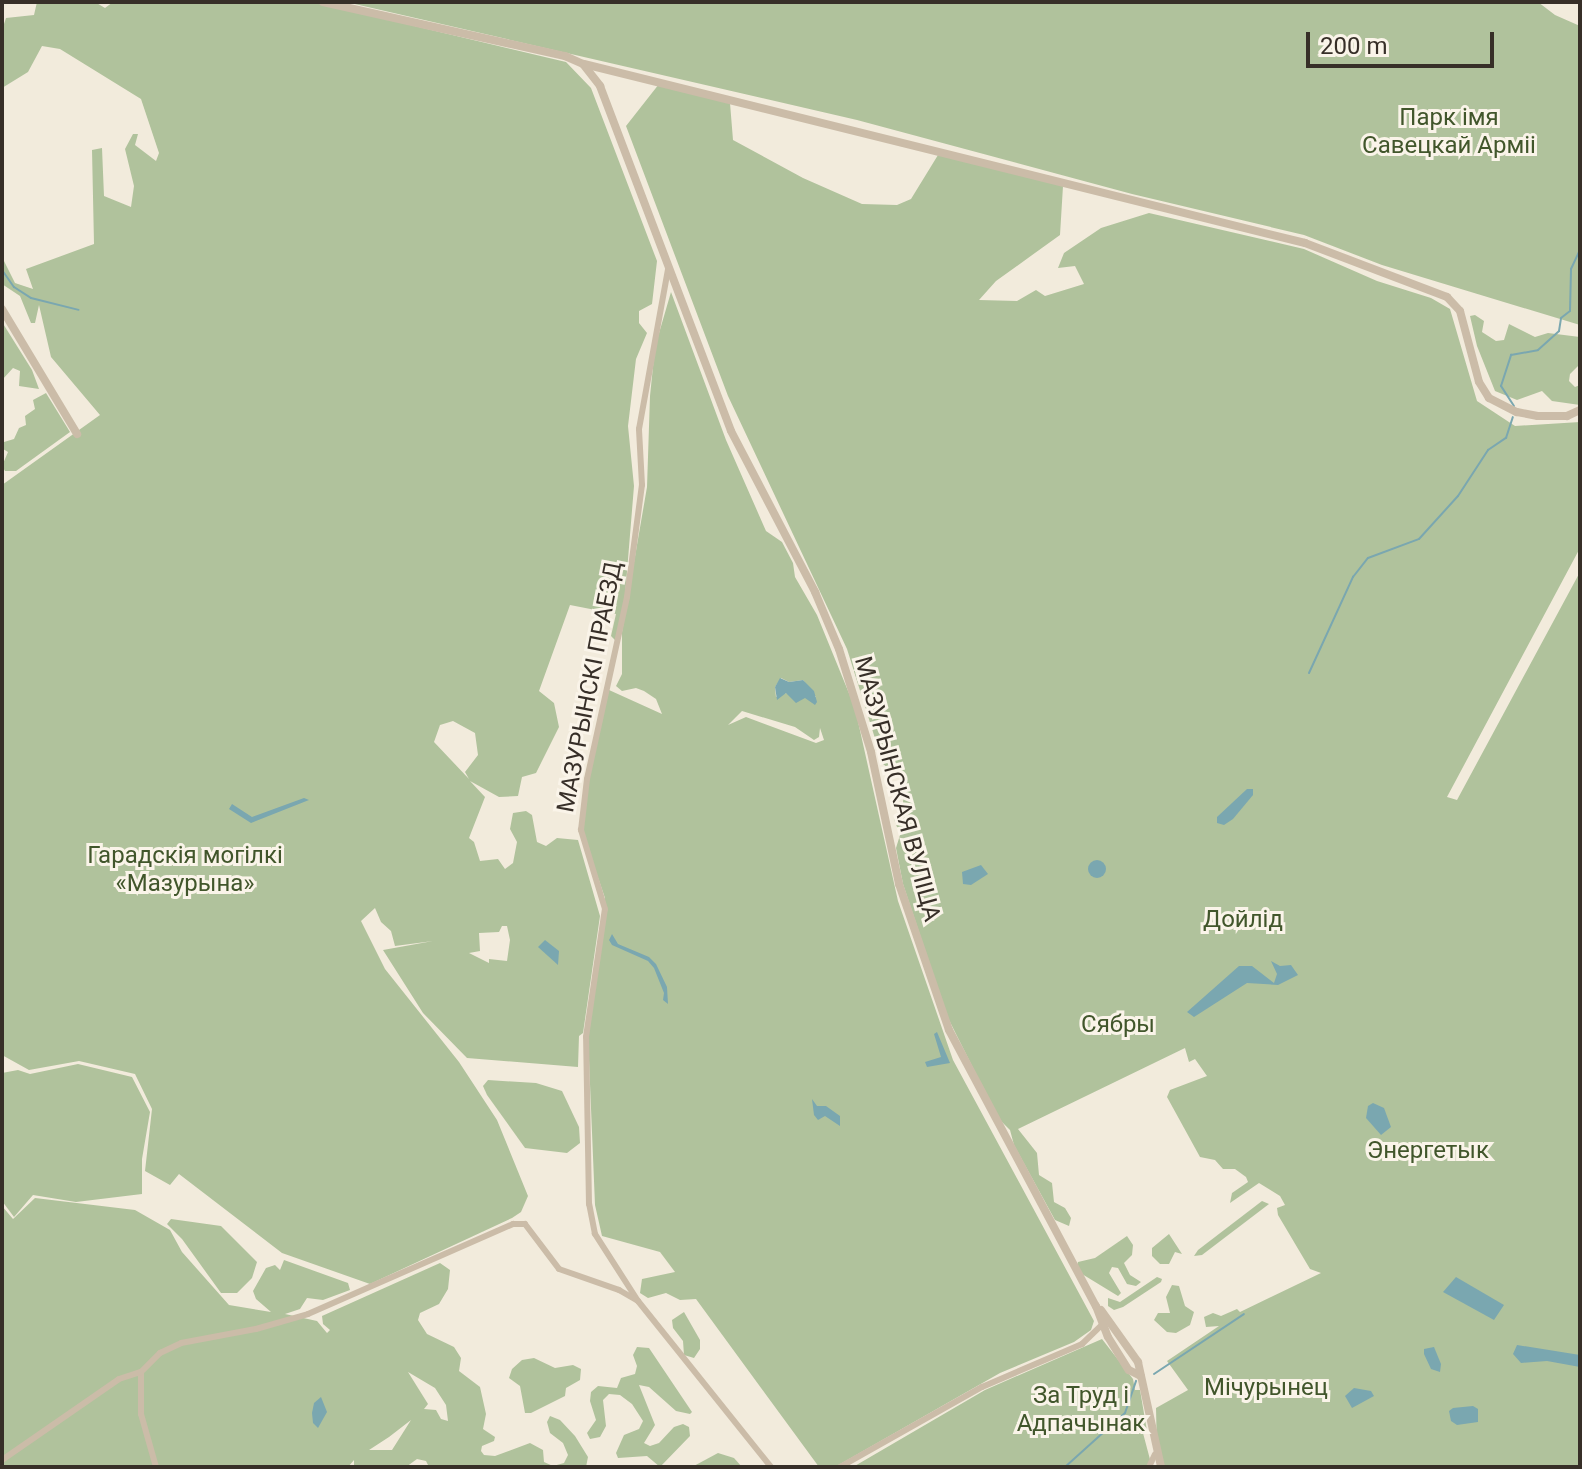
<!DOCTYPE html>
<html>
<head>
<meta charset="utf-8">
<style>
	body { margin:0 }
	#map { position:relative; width:1582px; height:1469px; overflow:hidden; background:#f2ebdc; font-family:Roboto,sans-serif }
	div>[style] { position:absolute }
	.green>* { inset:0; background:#b0c29c }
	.water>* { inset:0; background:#7aa7b0 }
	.round { border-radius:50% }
	.stream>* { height:2px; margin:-1px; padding:0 1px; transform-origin:1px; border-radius:1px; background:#7aa7b0 }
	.minor>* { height:6px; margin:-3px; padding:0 3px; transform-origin:3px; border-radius:3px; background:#cbbca8 }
	.tertiary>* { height:8px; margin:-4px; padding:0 4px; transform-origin:4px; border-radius:4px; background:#cbbca8 }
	span { translate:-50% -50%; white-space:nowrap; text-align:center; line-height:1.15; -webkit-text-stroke:6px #faf4e9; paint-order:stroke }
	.park-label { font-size:24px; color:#41562b }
	.street-label { font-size:24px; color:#372f28 }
	.frame { position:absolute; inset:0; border:4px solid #372f28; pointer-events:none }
	.scale { position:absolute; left:1306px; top:32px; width:188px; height:36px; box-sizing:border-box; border:4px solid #372f28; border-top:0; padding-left:10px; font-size:24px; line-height:28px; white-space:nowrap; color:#372f28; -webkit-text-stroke:6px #faf4e9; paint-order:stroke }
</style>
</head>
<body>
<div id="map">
	<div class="green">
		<div style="clip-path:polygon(evenodd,37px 2px,95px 2px,105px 8px,113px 2px,314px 2px,566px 62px,591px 88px,657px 261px,652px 304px,639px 311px,639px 323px,647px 333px,636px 359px,628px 426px,634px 486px,625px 596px,616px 641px,611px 636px,616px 614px,570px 605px,539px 691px,554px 703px,559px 727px,536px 773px,522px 777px,518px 796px,499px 797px,470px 781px,485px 797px,469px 838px,474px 842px,480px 861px,498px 859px,505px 869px,513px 863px,517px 842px,510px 829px,513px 813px,526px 811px,532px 815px,537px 842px,546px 846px,557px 838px,578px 840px,600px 916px,583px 1033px,579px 1036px,578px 1067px,467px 1058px,423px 1013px,383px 950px,433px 941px,395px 946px,391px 931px,381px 922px,375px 908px,361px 921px,385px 969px,459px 1062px,497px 1120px,528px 1196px,521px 1212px,512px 1218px,370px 1284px,282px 1253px,179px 1174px,170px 1185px,145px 1171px,152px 1109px,135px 1074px,79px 1061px,29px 1070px,2px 1055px,2px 485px,100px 415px,51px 357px,39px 305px,35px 323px,31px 323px,20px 296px,2px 284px,2px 257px,15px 283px,33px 289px,26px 269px,94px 244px,92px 150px,102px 148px,104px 196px,131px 207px,134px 186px,125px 149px,133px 134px,138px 134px,135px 145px,156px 161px,159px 153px,141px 99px,60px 49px,42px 46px,28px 72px,2px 88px,2px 92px,2px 30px,6px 18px,34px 15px,37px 2px,453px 721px,475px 733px,478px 755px,465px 772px,469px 779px,434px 742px,440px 725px,453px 721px,37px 2px,502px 926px,507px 926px,510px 940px,507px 961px,489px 959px,489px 963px,469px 953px,480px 951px,479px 933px,499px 932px,502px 926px)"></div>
		<div style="clip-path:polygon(346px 2px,1538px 2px,1555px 15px,1580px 26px,1580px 325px,1382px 265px,1304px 235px,1132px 194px,857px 120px)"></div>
		<div style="clip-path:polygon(659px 84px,730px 103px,733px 140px,803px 178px,862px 204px,897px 205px,911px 199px,938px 155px,1063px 186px,1060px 235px,996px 281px,979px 300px,1017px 301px,1036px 290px,1045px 296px,1084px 284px,1075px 266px,1058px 268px,1064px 253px,1101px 228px,1149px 213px,1304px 249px,1377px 281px,1431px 298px,1450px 309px,1477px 401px,1515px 426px,1580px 422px,1580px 548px,1447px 797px,1457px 800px,1580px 572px,1580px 1467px,1165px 1467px,1157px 1453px,1156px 1408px,1188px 1390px,1167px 1361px,1219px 1326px,1206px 1327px,1204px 1317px,1213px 1313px,1221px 1316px,1237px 1309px,1240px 1312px,1321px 1273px,1310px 1269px,1278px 1215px,1277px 1208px,1285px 1205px,1280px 1196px,1259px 1183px,1230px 1203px,1232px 1193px,1248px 1182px,1246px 1177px,1235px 1169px,1223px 1169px,1215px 1160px,1200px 1157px,1167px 1097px,1170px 1090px,1207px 1076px,1195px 1059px,1189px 1062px,1185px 1048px,1018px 1129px,1037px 1153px,1039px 1175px,1052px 1183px,1054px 1202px,1065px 1208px,1071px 1218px,1069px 1226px,1055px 1220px,1014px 1145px,1010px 1130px,998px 1118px,947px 1016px,903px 884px,896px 848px,900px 835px,894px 819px,903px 802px,905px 781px,883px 764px,847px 649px,728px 396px,626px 126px)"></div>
		<div style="clip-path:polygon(evenodd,671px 292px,726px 440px,766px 531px,782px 542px,793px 563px,795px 577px,817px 615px,855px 708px,898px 901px,953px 1060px,1094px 1321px,1091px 1330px,1074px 1342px,1000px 1373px,835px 1467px,819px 1467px,696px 1299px,680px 1300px,666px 1293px,648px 1298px,640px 1293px,642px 1279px,675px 1272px,660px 1252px,602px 1236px,595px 1205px,588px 1036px,605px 898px,582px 831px,588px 779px,609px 690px,662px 714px,656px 699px,644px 691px,636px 688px,622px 691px,616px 686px,622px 674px,622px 632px,647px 487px,650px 396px,655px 347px,671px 292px,781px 678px,789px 682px,803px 680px,816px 697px,786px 693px,776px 697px,775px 687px,781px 678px,671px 292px,742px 711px,795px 727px,814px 740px,819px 737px,820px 728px,824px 740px,816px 743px,746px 717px,728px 725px,742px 711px)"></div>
		<div style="clip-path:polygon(1475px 315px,1484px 321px,1482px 332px,1496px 341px,1504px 340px,1509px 324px,1535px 337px,1548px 333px,1580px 337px,1580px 364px,1570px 374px,1569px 381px,1575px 387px,1580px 385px,1580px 405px,1552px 401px,1542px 391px,1517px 400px,1495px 391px,1477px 346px,1470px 316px)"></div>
		<div style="clip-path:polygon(2px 322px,32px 370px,39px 389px,19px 386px,20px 371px,13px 368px,2px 380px)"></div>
		<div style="clip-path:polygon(46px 393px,70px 432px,16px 471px,5px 471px,2px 466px,8px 452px,3px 449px,4px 442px,14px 439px,19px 428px,26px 425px,25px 416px,35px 409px,33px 400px)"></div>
		<div style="clip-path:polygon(78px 1064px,132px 1077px,150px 1112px,142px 1159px,142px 1194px,76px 1202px,33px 1195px,14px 1217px,2px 1201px,2px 1073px,18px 1070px,30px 1074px)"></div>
		<div style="clip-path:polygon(488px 1080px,536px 1083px,562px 1091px,579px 1127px,580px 1143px,567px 1153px,525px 1148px,487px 1095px,483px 1086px)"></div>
		<div style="clip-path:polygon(evenodd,35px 1198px,135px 1210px,170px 1230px,182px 1252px,229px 1305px,271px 1312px,256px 1299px,253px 1291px,266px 1268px,275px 1265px,280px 1270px,284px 1260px,348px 1283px,350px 1290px,323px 1300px,307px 1298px,300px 1309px,285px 1314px,317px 1321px,327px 1333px,330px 1330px,323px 1324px,322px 1316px,440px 1263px,450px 1270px,448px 1289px,439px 1304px,420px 1313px,418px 1320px,427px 1334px,454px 1347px,461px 1358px,459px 1371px,480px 1387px,486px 1414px,483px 1429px,495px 1437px,494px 1441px,482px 1446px,481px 1451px,484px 1455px,495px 1456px,530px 1443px,543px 1450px,544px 1462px,553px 1466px,564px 1463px,568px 1455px,563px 1443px,550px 1433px,547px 1422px,550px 1416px,560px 1420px,575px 1436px,588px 1457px,586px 1467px,429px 1467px,426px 1461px,417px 1459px,406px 1467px,354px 1467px,354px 1460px,348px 1467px,2px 1467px,2px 1206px,13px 1219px,35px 1198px,408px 1372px,435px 1388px,446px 1405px,448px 1421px,441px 1419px,436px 1410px,424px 1409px,428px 1404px,408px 1372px,35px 1198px,411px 1420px,392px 1450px,369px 1450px,389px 1437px,411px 1420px)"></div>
		<div style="clip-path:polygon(1262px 1201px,1269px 1204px,1202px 1255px,1194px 1256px,1198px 1250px)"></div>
		<div style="clip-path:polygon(171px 1219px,221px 1226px,257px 1262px,252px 1278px,237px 1293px,221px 1293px,182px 1239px,167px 1224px)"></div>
		<div style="clip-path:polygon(1169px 1234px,1182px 1254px,1175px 1252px,1169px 1264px,1160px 1264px,1152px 1256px,1152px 1248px)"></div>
		<div style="clip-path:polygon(1127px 1236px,1133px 1245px,1132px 1255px,1124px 1263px,1130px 1275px,1141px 1282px,1136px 1286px,1127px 1284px,1118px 1268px,1112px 1267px,1109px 1273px,1121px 1293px,1118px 1296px,1082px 1274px,1077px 1266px,1078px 1262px,1095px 1258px)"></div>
		<div style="clip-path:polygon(1157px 1277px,1162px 1279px,1161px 1282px,1123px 1307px,1114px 1310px,1108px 1306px,1108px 1298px,1120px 1302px)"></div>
		<div style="clip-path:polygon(1172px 1285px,1179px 1286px,1185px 1306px,1194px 1312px,1190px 1325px,1176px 1333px,1167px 1332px,1154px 1320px,1158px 1313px,1170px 1313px,1166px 1297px)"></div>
		<div style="clip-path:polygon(684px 1312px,700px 1340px,700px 1349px,694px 1358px,684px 1355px,683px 1341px,673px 1328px,672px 1320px)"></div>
		<div style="clip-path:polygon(1102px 1339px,1133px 1379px,1135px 1390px,1140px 1390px,1147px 1431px,1143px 1433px,1152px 1467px,853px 1467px,985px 1390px)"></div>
		<div style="clip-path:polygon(637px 1347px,649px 1348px,692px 1412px,690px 1414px,676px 1411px,649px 1387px,639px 1385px,655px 1425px,644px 1443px,650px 1446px,659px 1443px,674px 1427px,683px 1424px,689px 1427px,690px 1436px,660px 1467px,647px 1456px,618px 1458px,616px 1453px,624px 1435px,639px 1429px,643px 1421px,632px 1404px,620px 1395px,609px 1394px,603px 1400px,606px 1426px,600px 1437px,590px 1439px,587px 1433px,596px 1420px,590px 1401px,591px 1392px,598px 1386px,617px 1388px,621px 1378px,635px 1374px,637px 1366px,633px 1355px)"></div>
		<div style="clip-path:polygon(534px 1358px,555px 1368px,573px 1365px,581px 1369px,580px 1380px,566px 1388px,565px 1396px,531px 1413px,525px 1413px,520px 1386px,509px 1378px,512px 1369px,522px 1360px)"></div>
		<div style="clip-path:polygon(718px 1453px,734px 1458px,742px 1467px,692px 1467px)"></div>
	</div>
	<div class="water">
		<div style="clip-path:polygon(780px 678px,789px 682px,803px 680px,814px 691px,817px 702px,815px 705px,805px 698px,796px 703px,786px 693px,777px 700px,775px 687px)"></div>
		<div style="clip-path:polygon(1247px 789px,1253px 789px,1253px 795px,1233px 819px,1224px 825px,1217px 823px,1217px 817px)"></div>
		<div style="clip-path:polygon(304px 798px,309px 800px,251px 823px,229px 809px,232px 804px,252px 817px)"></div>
		<div class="round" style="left:1088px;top:860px;width:18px;height:18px"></div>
		<div style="clip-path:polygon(981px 865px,988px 874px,971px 885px,963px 884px,962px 872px)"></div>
		<div style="clip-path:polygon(612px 934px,618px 944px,649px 957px,656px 964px,667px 987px,668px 1004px,663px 1000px,664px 993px,654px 968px,648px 961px,612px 945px,609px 940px)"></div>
		<div style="clip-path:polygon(545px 940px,559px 951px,558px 965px,538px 947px)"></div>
		<div style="clip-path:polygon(1271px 961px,1280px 966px,1291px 965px,1298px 975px,1278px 985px,1247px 983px,1194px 1017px,1187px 1012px,1239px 966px,1252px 966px,1274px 983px,1277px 974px)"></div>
		<div style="clip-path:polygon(937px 1032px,950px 1063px,927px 1067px,925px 1062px,941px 1057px,934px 1034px)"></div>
		<div style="clip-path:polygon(812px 1099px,817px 1106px,826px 1106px,840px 1116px,840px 1126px,825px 1116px,818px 1120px,814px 1115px)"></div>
		<div style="clip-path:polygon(1373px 1103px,1384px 1108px,1391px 1127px,1381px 1135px,1366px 1118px,1368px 1106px)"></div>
		<div style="clip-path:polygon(1456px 1277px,1504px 1305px,1494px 1320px,1443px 1292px)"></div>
		<div style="clip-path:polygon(1517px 1345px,1580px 1355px,1580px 1367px,1547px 1361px,1521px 1363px,1513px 1354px)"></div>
		<div style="clip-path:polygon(1434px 1347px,1441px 1364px,1440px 1372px,1431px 1369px,1424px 1354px,1424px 1349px)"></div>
		<div style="clip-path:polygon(1354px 1388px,1371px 1391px,1374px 1396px,1352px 1408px,1345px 1396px)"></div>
		<div style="clip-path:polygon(321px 1397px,327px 1412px,318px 1428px,313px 1423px,312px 1413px,314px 1403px)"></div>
		<div style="clip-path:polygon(1473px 1406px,1478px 1409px,1478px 1422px,1457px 1425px,1451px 1421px,1449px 1411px,1453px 1408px)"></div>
	</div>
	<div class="stream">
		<div style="left:2px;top:270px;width:21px;rotate:55deg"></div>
		<div style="left:14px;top:287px;width:20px;rotate:33deg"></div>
		<div style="left:31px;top:298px;width:49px;rotate:14deg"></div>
		<div style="left:1514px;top:406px;width:24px;rotate:-123deg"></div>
		<div style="left:1501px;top:386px;width:33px;rotate:-72deg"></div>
		<div style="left:1511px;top:355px;width:27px;rotate:-10deg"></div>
		<div style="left:1538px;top:350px;width:28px;rotate:-42deg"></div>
		<div style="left:1559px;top:331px;width:13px;rotate:-81deg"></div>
		<div style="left:1561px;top:318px;width:11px;rotate:-38deg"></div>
		<div style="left:1570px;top:311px;width:42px;rotate:-88.6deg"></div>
		<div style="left:1571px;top:269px;width:21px;rotate:-65deg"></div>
		<div style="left:1309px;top:673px;width:106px;rotate:-65.4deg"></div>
		<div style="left:1353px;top:577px;width:24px;rotate:-52deg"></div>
		<div style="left:1368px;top:558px;width:54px;rotate:-20.4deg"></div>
		<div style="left:1419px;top:539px;width:58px;rotate:-47.8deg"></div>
		<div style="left:1458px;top:496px;width:55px;rotate:-56.9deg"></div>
		<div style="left:1488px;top:450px;width:22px;rotate:-34deg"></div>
		<div style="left:1506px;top:438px;width:22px;rotate:-72deg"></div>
		<div style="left:1154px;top:1374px;width:108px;rotate:-33.7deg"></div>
		<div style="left:1065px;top:1467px;width:81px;rotate:-42deg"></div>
		<div style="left:1125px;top:1413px;width:34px;rotate:-71deg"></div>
	</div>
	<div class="minor">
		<div style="left:638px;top:1301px;width:80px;rotate:-122.7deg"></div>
		<div style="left:595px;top:1234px;width:31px;rotate:-101deg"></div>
		<div style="left:589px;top:1204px;width:167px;rotate:-91deg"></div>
		<div style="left:586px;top:1037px;width:129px;rotate:-81.6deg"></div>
		<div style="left:605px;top:909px;width:83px;rotate:-106.9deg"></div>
		<div style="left:581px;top:830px;width:51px;rotate:-83.3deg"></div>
		<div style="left:587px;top:779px;width:186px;rotate:-77.6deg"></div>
		<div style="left:627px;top:597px;width:113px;rotate:-82.4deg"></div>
		<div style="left:642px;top:485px;width:56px;rotate:-93.1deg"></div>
		<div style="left:639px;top:429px;width:162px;rotate:-79.7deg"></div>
		<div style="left:141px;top:1372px;width:42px;rotate:90deg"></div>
		<div style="left:141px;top:1414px;width:55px;rotate:74.2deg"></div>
		<div style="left:2px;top:1460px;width:142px;rotate:-34.7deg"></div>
		<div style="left:119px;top:1379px;width:23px;rotate:-18deg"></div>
		<div style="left:141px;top:1372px;width:27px;rotate:-45deg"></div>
		<div style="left:160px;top:1353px;width:23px;rotate:-25deg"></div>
		<div style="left:181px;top:1343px;width:76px;rotate:-10.6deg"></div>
		<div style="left:256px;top:1329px;width:54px;rotate:-16.1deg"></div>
		<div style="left:308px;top:1314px;width:224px;rotate:-23.7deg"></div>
		<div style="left:513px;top:1224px;width:12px"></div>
		<div style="left:525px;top:1224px;width:56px;rotate:52.9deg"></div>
		<div style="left:559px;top:1269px;width:64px;rotate:19.3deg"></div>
		<div style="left:619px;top:1290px;width:22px;rotate:30deg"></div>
		<div style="left:638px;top:1301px;width:213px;rotate:51.3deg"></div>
		<div style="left:840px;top:1467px;width:163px;rotate:-29.4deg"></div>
		<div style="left:982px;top:1387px;width:109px;rotate:-23.3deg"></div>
		<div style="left:1082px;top:1344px;width:29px;rotate:-44deg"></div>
		<div style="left:1149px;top:1467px;width:14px;rotate:-65deg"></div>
	</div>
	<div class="tertiary">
		<div style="left:323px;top:2px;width:248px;rotate:12.6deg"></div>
		<div style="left:565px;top:56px;width:20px;rotate:24deg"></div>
		<div style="left:583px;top:64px;width:28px;rotate:52deg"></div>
		<div style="left:600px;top:86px;width:369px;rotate:69.2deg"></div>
		<div style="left:731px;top:431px;width:182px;rotate:62.4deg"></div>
		<div style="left:815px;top:592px;width:62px;rotate:67.2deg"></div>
		<div style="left:839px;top:649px;width:108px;rotate:72.7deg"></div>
		<div style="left:871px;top:752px;width:135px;rotate:78deg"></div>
		<div style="left:899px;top:884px;width:154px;rotate:71.1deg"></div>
		<div style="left:949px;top:1030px;width:313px;rotate:62deg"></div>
		<div style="left:1096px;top:1306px;width:33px;rotate:69deg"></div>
		<div style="left:1108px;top:1337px;width:39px;rotate:58deg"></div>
		<div style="left:1129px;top:1370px;width:13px;rotate:27deg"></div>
		<div style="left:584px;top:64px;width:743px;rotate:13.94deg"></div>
		<div style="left:1305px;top:243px;width:152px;rotate:20.8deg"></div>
		<div style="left:1447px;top:297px;width:19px;rotate:47deg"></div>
		<div style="left:1460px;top:311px;width:73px;rotate:75deg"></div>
		<div style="left:1479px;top:382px;width:19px;rotate:58deg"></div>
		<div style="left:1489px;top:398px;width:31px;rotate:27deg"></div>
		<div style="left:1517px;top:412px;width:21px;rotate:11deg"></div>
		<div style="left:1538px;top:416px;width:29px"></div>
		<div style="left:1567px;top:416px;width:14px;rotate:-25deg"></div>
		<div style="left:2px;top:309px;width:146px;rotate:59deg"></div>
		<div style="left:1101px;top:1310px;width:64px;rotate:54.6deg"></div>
		<div style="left:1138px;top:1362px;width:107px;rotate:77.6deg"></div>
	</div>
	<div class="park-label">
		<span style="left:1449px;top:132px">Парк імя<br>Савецкай Арміі</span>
		<span style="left:185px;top:870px">Гарадскія могілкі<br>«Мазурына»</span>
		<span style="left:1243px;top:920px">Дойлід</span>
		<span style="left:1118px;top:1025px">Сябры</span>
		<span style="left:1428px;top:1151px">Энергетык</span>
		<span style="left:1266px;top:1388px">Мічурынец</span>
		<span style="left:1081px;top:1410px">За Труд і<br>Адпачынак</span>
	</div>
	<div class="street-label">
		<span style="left:590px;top:687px;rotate:-79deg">МАЗУРЫНСКІ ПРАЕЗД</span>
		<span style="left:897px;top:789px;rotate:75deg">МАЗУРЫНСКАЯ ВУЛІЦА</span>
	</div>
	<div class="frame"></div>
	<div class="scale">200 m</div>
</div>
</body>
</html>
